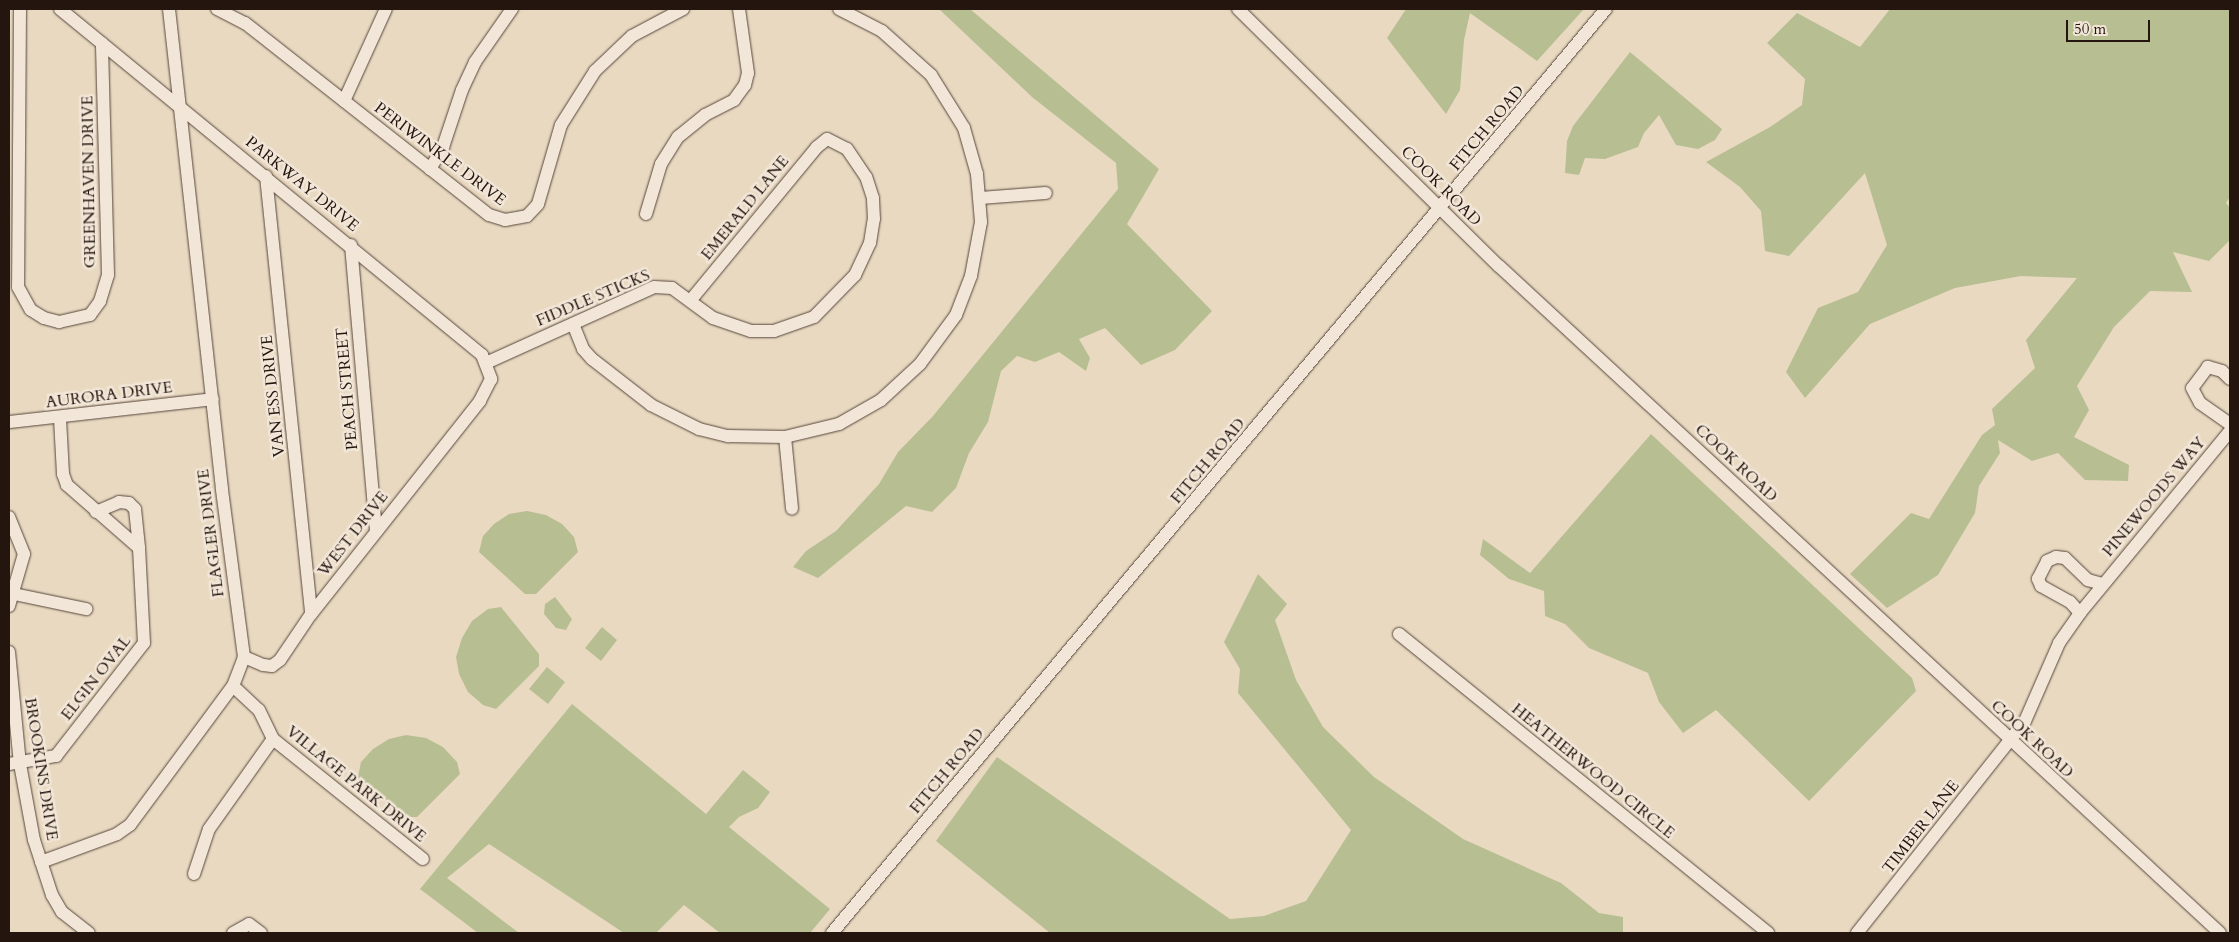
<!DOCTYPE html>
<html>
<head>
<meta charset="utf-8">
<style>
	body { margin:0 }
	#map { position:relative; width:2239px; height:942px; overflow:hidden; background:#e9d9c1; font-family:Cardo,serif }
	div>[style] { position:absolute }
	.green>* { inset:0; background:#b7bf92 }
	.roads { filter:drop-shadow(0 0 1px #55463b) drop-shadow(0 0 1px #55463b) }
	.minor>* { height:12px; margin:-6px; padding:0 6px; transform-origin:6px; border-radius:6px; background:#f1e6d7 }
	span { translate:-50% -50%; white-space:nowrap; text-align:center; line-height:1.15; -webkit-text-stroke:5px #f1e6d7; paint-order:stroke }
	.street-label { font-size:16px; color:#24150e }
	.frame { position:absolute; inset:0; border:10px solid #24150e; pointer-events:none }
	.scale { position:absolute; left:2066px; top:20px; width:84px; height:22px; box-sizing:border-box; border:2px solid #24150e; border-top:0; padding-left:6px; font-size:15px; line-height:18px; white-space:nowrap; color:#24150e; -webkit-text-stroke:4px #f1e6d7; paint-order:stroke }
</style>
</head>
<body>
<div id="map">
	<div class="green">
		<div style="clip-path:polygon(939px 9px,970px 9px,1159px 169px,1127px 224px,1212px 311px,1175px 350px,1141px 365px,1105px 328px,1079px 339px,1090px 358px,1086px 371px,1059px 352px,1035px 362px,1017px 356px,1001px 371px,988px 422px,969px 453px,956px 488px,932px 512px,906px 506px,818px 578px,793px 567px,806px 551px,836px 531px,879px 484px,898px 452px,933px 416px,1118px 189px,1116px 163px,1032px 97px)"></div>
		<div style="clip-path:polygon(1406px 9px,1584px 9px,1537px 61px,1470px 13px,1464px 40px,1460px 90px,1446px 114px,1387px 38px)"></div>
		<div style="clip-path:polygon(1890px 9px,2230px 9px,2230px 197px,2226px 203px,2230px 208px,2230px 240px,2209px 261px,2173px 252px,2192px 292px,2150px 291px,2114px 327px,2077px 386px,2089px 410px,2074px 437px,2129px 465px,2128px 481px,2085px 480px,2058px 453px,2032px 461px,1998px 440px,2000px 453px,1979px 486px,1975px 513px,1938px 575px,1887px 608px,1850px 574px,1911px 513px,1929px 519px,1982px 435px,1995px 425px,1992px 409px,2035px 368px,2026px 340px,2077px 278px,2021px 276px,1955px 288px,1870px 324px,1805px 398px,1786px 372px,1818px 308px,1858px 292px,1887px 245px,1865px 173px,1789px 256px,1765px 251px,1761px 211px,1740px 187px,1706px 162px,1770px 127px,1802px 105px,1805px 79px,1767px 43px,1797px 13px,1860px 47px)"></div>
		<div style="clip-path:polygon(1630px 52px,1722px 129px,1715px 140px,1698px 149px,1676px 145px,1659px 115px,1644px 133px,1638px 147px,1605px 159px,1585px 158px,1579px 175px,1565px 173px,1567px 141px,1573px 126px)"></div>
		<div style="clip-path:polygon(1651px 434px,1912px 678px,1916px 691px,1809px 801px,1716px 710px,1683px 733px,1659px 702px,1648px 673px,1589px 648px,1565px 624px,1545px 616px,1544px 591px,1509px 579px,1480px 555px,1483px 539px,1530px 573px)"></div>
		<div style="clip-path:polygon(527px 511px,546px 515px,562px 524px,574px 537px,578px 552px,536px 594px,525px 594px,479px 552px,483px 536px,494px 524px,509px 514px)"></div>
		<div style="clip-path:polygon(1258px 574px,1287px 604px,1275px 620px,1296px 680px,1323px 727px,1374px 777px,1463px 839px,1561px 883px,1599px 913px,1623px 917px,1623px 933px,1050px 933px,936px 841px,997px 757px,1230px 919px,1264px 916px,1306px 901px,1351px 830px,1238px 693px,1240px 669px,1224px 642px)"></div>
		<div style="clip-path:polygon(555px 597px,572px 619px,566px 630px,556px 628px,544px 614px,545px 604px)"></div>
		<div style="clip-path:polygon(501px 607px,539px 654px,539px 666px,496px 709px,483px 705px,468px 692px,459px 674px,456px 657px,462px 638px,472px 621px,488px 609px)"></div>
		<div style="clip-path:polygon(602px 627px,617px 640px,601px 661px,585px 648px)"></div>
		<div style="clip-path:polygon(547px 667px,565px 682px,548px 704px,529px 689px)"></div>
		<div style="clip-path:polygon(572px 704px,706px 814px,743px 770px,770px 792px,758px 808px,739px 817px,729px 827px,830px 909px,810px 933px,720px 933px,684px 905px,656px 933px,624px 933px,489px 844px,447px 878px,519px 933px,478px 933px,420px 889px)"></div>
		<div style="clip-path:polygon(406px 735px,426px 738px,443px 747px,457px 762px,460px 774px,417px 817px,407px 817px,358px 777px,361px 762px,373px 749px,389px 739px)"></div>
	</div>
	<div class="roads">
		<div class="minor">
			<div style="left:20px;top:9px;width:278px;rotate:90.4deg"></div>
			<div style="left:18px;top:287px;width:26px;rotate:61deg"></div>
			<div style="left:31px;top:310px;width:15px;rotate:32deg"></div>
			<div style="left:44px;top:318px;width:16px;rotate:15deg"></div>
			<div style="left:59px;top:322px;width:32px;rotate:-13deg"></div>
			<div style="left:90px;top:315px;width:17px;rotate:-54deg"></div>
			<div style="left:100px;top:301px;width:27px;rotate:-73deg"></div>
			<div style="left:108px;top:275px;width:232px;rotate:-91.5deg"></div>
			<div style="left:60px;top:9px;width:546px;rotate:39.35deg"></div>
			<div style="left:482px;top:355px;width:26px;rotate:69deg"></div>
			<div style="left:491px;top:379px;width:25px;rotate:117deg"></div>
			<div style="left:480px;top:401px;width:272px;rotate:128.4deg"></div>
			<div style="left:311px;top:614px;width:55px;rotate:124deg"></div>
			<div style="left:280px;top:660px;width:10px;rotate:143deg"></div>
			<div style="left:272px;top:666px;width:9px;rotate:-174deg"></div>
			<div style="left:263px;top:665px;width:21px;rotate:-157deg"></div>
			<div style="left:217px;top:9px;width:31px;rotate:27deg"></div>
			<div style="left:245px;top:23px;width:310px;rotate:38.2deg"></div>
			<div style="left:489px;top:215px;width:17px;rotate:17deg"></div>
			<div style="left:505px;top:220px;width:22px;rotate:-10deg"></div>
			<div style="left:527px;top:216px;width:16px;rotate:-47deg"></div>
			<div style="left:538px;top:204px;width:82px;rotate:-73.8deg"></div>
			<div style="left:561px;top:125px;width:64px;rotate:-57.8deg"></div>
			<div style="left:595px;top:71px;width:51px;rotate:-43.4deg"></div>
			<div style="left:632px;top:36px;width:58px;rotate:-27.9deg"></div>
			<div style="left:1238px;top:9px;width:366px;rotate:44.6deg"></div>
			<div style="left:1499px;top:266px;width:982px;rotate:42.77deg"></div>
			<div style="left:344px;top:101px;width:101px;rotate:-65.5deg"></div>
			<div style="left:430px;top:169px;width:26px;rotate:-59deg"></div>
			<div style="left:443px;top:147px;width:60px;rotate:-71.6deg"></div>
			<div style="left:462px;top:90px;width:31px;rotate:-65deg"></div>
			<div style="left:475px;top:62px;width:65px;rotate:-55.1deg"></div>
			<div style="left:266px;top:176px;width:440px;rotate:84.1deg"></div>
			<div style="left:980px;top:198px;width:66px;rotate:-4.3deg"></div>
			<div style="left:646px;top:214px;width:52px;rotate:-73.3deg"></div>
			<div style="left:661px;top:164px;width:32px;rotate:-58deg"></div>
			<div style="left:678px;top:137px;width:35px;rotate:-39deg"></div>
			<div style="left:705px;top:115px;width:33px;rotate:-27deg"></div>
			<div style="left:734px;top:100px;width:19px;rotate:-54deg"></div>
			<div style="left:745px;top:85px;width:12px;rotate:-76deg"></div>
			<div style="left:748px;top:73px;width:65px;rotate:-98deg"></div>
			<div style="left:351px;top:245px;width:287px;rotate:85deg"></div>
			<div style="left:573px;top:324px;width:27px;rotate:68deg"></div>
			<div style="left:583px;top:349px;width:13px;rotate:48deg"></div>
			<div style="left:592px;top:359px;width:75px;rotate:37.9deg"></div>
			<div style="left:651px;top:405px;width:54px;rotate:26.6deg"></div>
			<div style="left:699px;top:429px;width:30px;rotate:14deg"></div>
			<div style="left:728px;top:436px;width:57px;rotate:1deg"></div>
			<div style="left:785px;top:437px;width:56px;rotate:-13.5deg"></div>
			<div style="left:839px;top:424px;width:48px;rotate:-29.7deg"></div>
			<div style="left:881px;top:400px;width:53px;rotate:-42.7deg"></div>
			<div style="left:920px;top:364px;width:61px;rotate:-53.7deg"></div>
			<div style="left:956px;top:315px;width:42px;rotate:-69deg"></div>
			<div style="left:971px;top:276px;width:55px;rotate:-79.5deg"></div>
			<div style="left:981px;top:222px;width:48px;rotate:-94.8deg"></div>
			<div style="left:977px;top:174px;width:48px;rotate:-105.8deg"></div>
			<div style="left:964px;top:128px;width:62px;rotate:-121.9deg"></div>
			<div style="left:931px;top:75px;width:66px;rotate:-138.1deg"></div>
			<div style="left:882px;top:31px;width:48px;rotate:-152.9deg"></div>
			<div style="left:486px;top:363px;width:184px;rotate:-24.3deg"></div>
			<div style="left:654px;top:287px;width:18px;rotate:3deg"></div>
			<div style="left:672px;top:288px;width:51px;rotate:36.2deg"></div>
			<div style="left:713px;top:318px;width:40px;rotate:18.9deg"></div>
			<div style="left:751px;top:331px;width:23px"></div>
			<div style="left:774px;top:331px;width:42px;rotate:-19.3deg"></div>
			<div style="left:814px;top:317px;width:59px;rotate:-45.7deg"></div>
			<div style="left:855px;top:275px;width:35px;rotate:-65deg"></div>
			<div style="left:870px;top:243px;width:24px;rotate:-81deg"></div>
			<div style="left:874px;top:219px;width:21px;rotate:-93deg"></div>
			<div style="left:873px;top:198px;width:22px;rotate:-108deg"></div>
			<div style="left:866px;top:177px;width:34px;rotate:-124deg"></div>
			<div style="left:847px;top:149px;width:22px;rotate:-153deg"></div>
			<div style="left:827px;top:139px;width:13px;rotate:141deg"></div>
			<div style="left:817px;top:147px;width:198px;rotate:129.5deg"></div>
			<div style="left:2230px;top:379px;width:11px;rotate:-135deg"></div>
			<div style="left:2222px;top:371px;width:15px;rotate:-164deg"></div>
			<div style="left:2208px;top:367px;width:26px;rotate:127deg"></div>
			<div style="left:2192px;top:388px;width:17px;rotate:62deg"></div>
			<div style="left:2200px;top:403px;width:37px;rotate:35deg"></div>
			<div style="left:9px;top:422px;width:205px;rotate:-6.4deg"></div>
			<div style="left:785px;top:437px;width:72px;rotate:84.4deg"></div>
			<div style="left:96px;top:512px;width:25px;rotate:-23deg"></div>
			<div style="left:119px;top:502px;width:10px;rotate:6deg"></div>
			<div style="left:129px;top:503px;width:8px;rotate:45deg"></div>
			<div style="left:135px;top:509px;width:39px;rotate:84deg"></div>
			<div style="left:9px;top:517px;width:40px;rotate:68deg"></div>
			<div style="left:24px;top:554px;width:54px;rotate:106.1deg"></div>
			<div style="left:14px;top:594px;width:74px;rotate:11.8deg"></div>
			<div style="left:2080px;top:613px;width:15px;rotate:-132deg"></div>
			<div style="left:2070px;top:602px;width:33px;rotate:-151deg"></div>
			<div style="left:2041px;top:586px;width:8px;rotate:-113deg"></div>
			<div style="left:2038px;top:579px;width:20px;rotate:-63deg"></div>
			<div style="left:2047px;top:561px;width:10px;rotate:-24deg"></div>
			<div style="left:2056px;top:557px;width:9px;rotate:6deg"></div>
			<div style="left:2065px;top:558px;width:32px;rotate:44deg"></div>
			<div style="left:2088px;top:580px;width:15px;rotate:16deg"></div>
			<div style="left:1399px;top:634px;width:475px;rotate:39deg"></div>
			<div style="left:9px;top:652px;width:113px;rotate:84.4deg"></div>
			<div style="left:20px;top:764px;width:77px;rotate:79.6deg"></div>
			<div style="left:34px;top:840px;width:58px;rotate:71.9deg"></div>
			<div style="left:52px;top:895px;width:20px;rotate:60deg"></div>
			<div style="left:62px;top:912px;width:34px;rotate:38deg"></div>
			<div style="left:233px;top:686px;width:35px;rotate:43deg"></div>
			<div style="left:259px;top:710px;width:32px;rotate:64deg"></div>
			<div style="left:273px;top:739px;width:192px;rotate:38.7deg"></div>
			<div style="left:9px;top:764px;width:48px;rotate:-9.7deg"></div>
			<div style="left:56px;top:756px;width:143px;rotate:-52.1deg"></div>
			<div style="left:144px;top:643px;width:95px;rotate:-93deg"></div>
			<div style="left:139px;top:548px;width:96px;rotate:-138.8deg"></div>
			<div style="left:67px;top:485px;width:12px;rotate:-110deg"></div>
			<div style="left:63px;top:474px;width:55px;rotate:-93.1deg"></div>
			<div style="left:41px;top:862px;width:81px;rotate:-20.2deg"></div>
			<div style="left:117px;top:834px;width:16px;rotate:-35deg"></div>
			<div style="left:130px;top:825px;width:173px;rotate:-53.5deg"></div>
			<div style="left:233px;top:686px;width:31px;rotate:-69deg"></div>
			<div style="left:244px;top:657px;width:169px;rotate:-97.5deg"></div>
			<div style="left:222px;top:489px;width:483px;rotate:-96.3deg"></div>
			<div style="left:194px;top:874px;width:47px;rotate:-71.6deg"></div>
			<div style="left:209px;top:829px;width:110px;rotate:-54.6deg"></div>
			<div style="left:233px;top:933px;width:18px;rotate:-29deg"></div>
			<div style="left:249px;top:924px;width:15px;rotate:37deg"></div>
			<div style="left:832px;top:933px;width:1205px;rotate:-50.05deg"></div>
			<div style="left:1857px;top:933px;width:270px;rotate:-51.6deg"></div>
			<div style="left:2025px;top:721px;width:85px;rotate:-66.4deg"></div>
			<div style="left:2059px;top:643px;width:37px;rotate:-55deg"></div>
			<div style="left:2080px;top:613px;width:236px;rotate:-50.5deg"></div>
		</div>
	</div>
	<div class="street-label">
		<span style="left:1487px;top:128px;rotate:-50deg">FITCH ROAD</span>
		<span style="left:440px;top:154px;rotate:37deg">PERIWINKLE DRIVE</span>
		<span style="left:89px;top:182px;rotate:-91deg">GREENHAVEN DRIVE</span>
		<span style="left:302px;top:184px;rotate:39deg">PARKWAY DRIVE</span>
		<span style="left:1441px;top:186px;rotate:45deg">COOK ROAD</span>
		<span style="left:745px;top:208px;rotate:-51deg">EMERALD LANE</span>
		<span style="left:593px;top:298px;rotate:-23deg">FIDDLE STICKS</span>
		<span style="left:347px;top:389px;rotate:-95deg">PEACH STREET</span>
		<span style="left:109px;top:395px;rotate:-7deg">AURORA DRIVE</span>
		<span style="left:273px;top:396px;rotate:-96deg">VAN ESS DRIVE</span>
		<span style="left:1208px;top:461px;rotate:-50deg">FITCH ROAD</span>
		<span style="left:1736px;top:463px;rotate:43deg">COOK ROAD</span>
		<span style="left:2154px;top:497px;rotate:-50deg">PINEWOODS WAY</span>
		<span style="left:211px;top:533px;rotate:-97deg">FLAGLER DRIVE</span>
		<span style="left:353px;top:534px;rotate:-52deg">WEST DRIVE</span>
		<span style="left:96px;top:678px;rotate:-52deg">ELGIN OVAL</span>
		<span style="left:2032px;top:739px;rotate:43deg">COOK ROAD</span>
		<span style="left:41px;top:769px;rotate:81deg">BROOKINS DRIVE</span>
		<span style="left:947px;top:771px;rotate:-50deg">FITCH ROAD</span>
		<span style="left:1593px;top:771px;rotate:39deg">HEATHERWOOD CIRCLE</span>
		<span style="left:356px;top:784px;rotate:39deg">VILLAGE PARK DRIVE</span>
		<span style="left:1921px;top:827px;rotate:-52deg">TIMBER LANE</span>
	</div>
	<div class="frame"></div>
	<div class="scale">50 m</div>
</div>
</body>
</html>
